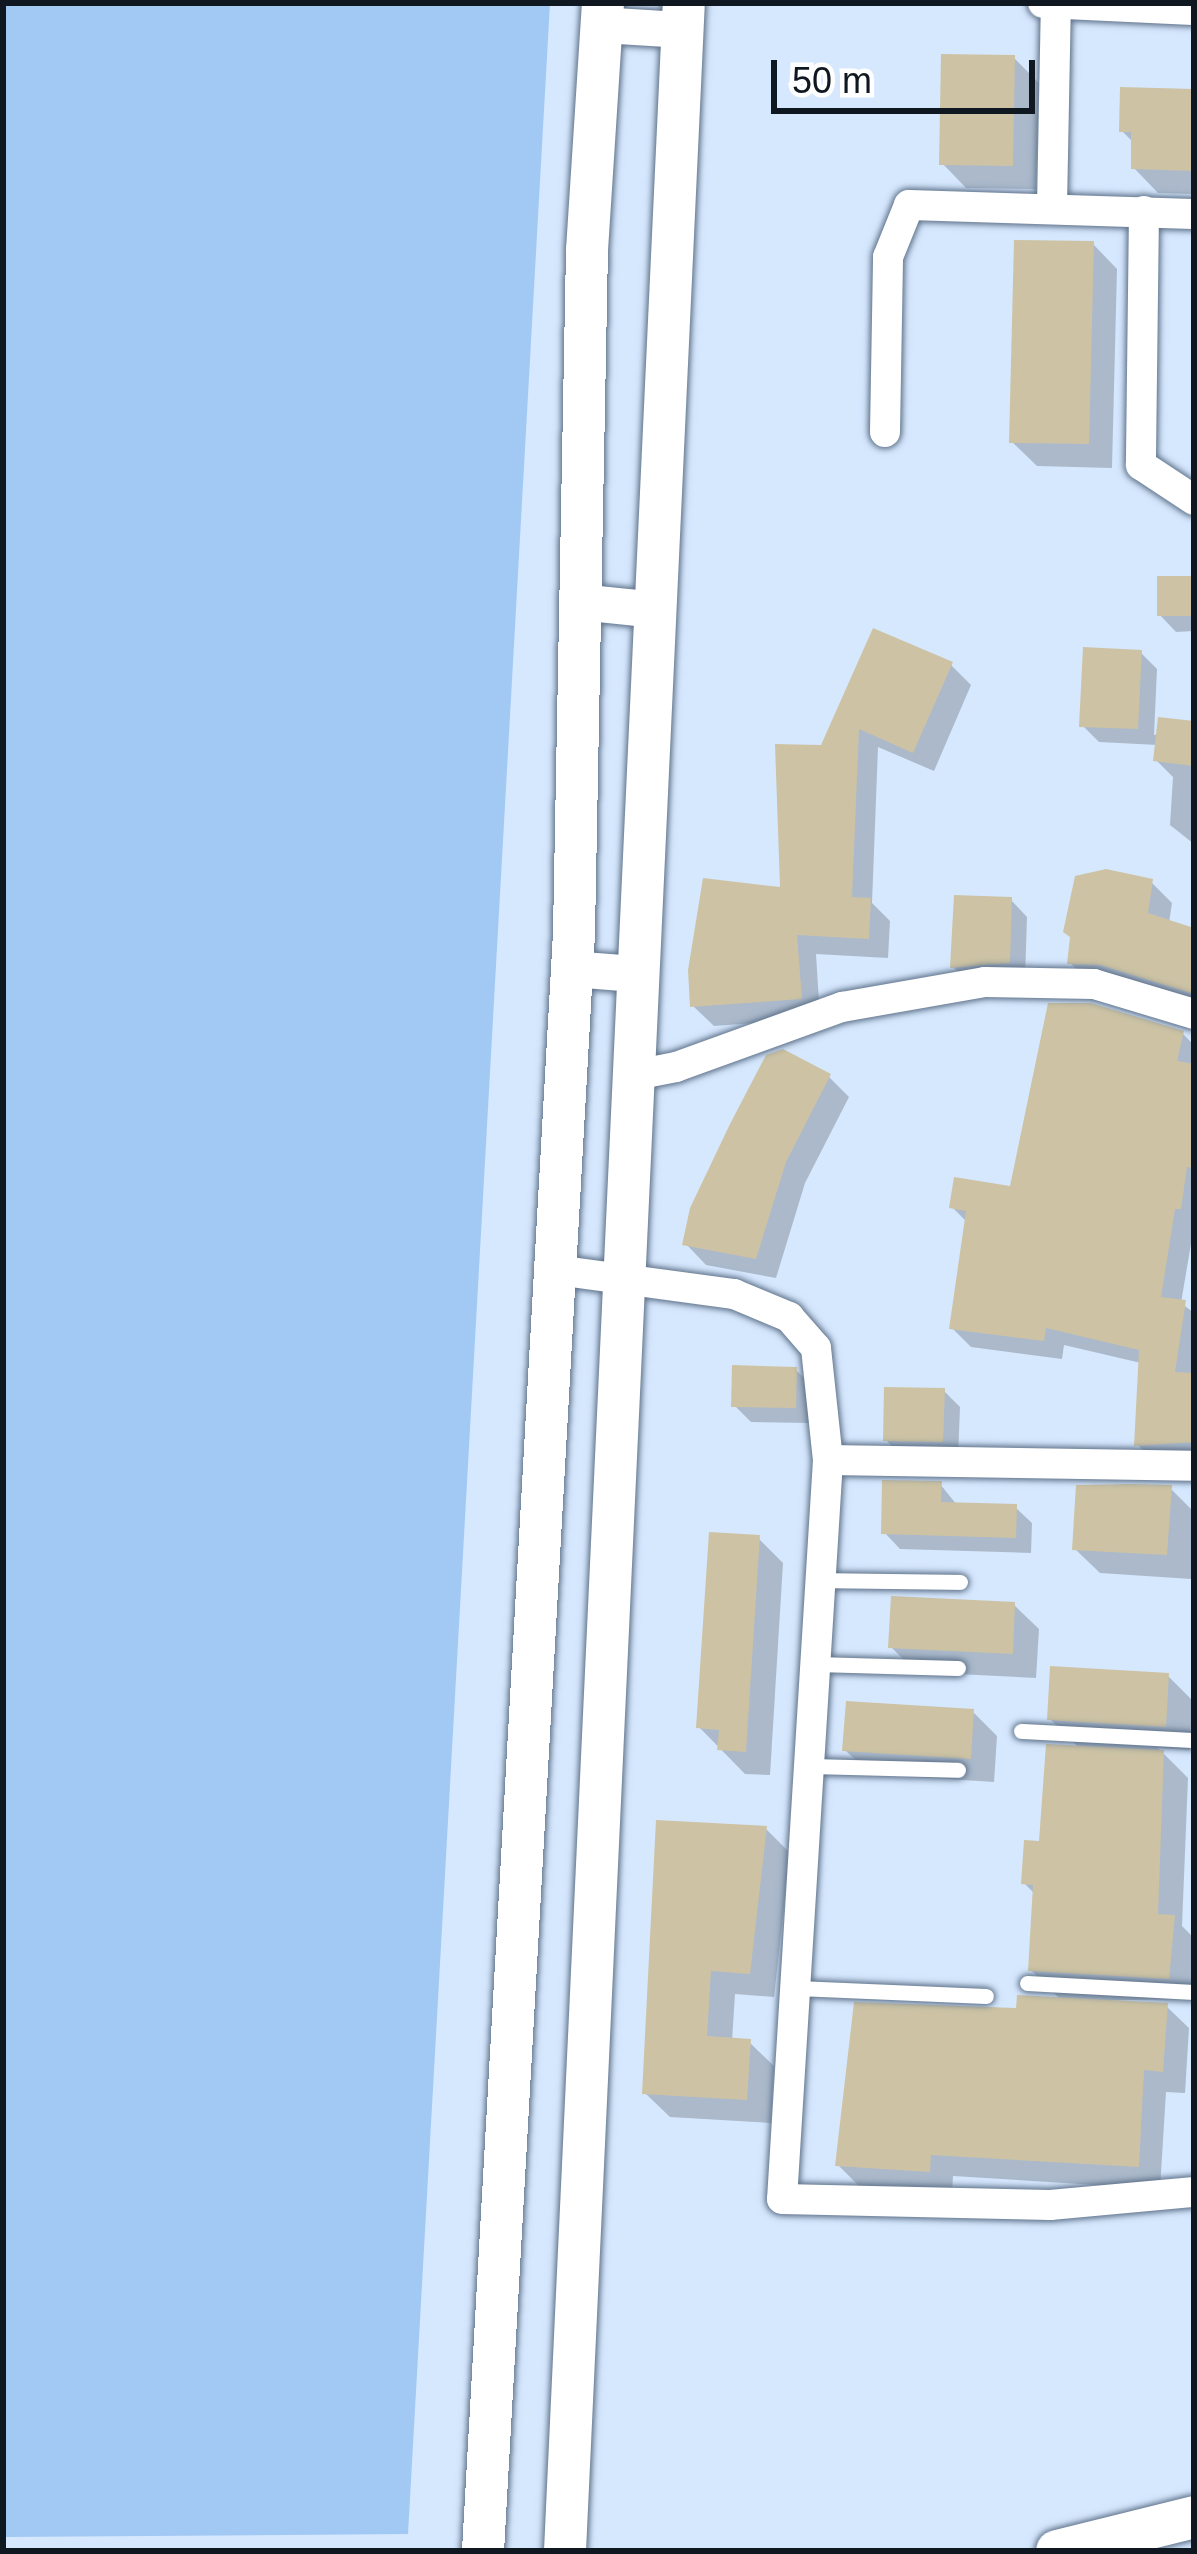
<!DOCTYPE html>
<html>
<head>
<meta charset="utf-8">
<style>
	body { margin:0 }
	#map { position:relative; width:1197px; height:2554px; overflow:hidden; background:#d6e8fe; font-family:Helvetica,sans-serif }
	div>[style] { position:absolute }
	.green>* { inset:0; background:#a2c8f4 }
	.shadow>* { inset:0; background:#0003 }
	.building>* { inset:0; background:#cdc3a4 }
	.roads { filter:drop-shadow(0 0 3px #5e728a) drop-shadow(0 0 3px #5e728a) }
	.service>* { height:15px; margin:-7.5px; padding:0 7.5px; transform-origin:7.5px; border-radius:7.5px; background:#fff }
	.minor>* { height:30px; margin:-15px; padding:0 15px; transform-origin:15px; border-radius:15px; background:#fff }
	.tertiary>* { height:36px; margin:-18px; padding:0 18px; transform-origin:18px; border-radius:18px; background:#fff }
	.secondary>* { height:42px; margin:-21px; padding:0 21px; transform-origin:21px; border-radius:21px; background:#fff }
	span { translate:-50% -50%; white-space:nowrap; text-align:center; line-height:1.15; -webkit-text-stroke:9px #fff; paint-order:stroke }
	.frame { position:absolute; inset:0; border:6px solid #0f1720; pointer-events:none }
	.scale { position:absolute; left:771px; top:60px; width:264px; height:54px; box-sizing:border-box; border:6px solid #0f1720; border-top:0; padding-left:15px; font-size:36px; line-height:42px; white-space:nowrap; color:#0f1720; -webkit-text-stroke:9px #fff; paint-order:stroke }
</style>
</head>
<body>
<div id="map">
	<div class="green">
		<div style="clip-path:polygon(3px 3px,550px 3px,408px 2534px,3px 2537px)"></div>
	</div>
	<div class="shadow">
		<div style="clip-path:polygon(1014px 58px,1039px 83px,1036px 189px,966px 188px,942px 163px)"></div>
		<div style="clip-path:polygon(1194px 92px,1194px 194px,1158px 193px,1134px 168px,1134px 143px,1122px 131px)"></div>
		<div style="clip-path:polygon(1093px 244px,1117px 269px,1112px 468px,1037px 466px,1012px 442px)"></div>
		<div style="clip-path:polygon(1194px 579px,1194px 631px,1176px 632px,1160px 615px)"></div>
		<div style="clip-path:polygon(1141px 653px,1157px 669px,1154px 735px,1194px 724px,1194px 844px,1170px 825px,1173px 777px,1156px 760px,1158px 745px,1099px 742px,1082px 725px)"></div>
		<div style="clip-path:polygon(951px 665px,971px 685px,934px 771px,878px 747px,872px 903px,890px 921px,888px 958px,816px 954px,820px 1018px,714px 1026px,693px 1006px,783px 891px,823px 748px)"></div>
		<div style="clip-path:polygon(1151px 882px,1172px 903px,1169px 923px,1194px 932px,1194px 1006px,1091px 983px,1070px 963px)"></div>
		<div style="clip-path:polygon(1011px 900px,1027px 917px,1025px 978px,970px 983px,953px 967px)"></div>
		<div style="clip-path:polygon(1183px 1034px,1194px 1045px,1194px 1226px,1181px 1303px,1194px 1313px,1194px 1463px,1156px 1463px,1137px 1444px,1141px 1363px,1064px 1345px,1062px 1359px,971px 1347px,952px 1328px,967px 1222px,952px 1207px,1012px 1189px)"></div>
		<div style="clip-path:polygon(829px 1077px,849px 1097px,805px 1183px,776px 1278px,706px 1265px,686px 1244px)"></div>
		<div style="clip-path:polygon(796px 1370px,812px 1386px,811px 1423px,751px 1422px,734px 1405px)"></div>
		<div style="clip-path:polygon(944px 1391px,960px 1407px,958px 1457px,902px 1457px,886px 1440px)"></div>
		<div style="clip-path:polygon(940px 1484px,957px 1505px,1015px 1507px,1032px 1523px,1031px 1553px,900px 1549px,884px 1532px)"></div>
		<div style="clip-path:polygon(1170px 1488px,1194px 1512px,1191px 1579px,1100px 1573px,1075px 1549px)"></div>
		<div style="clip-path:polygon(758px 1538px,783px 1563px,770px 1775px,745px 1774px,699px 1727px)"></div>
		<div style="clip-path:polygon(1014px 1605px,1039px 1629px,1036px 1678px,916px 1672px,891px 1647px)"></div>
		<div style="clip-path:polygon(1168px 1676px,1193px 1701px,1189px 1750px,1158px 1748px,1188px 1778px,1182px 1926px,1194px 1938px,1193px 1999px,1074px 2001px,1166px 2006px,1189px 2028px,1185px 2093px,1166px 2092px,1160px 2189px,953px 2176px,952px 2193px,861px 2188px,838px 2165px,1019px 2011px,1061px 2000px,1031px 1970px,1035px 1894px,1024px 1883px,1080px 1749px,1050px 1719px)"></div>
		<div style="clip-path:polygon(973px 1712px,997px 1736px,994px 1782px,870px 1774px,845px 1750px)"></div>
		<div style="clip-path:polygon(766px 1829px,790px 1853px,774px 1997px,735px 1994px,732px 2041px,749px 2042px,774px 2066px,771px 2123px,670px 2117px,645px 2093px)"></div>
	</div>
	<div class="building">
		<div style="clip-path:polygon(941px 54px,1015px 55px,1013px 166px,939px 165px)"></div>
		<div style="clip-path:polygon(1120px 87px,1194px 89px,1194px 171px,1131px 169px,1131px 132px,1119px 132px)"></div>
		<div style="clip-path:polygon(1014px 240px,1094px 241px,1089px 444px,1009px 443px)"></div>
		<div style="clip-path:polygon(1157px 576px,1194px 576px,1194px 616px,1157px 616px)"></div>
		<div style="clip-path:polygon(873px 628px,953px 662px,913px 753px,859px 729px,852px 897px,871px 898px,869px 939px,797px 935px,802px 999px,690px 1007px,688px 970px,703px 878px,780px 887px,775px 744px,821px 745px)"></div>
		<div style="clip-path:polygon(1083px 647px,1142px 650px,1138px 729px,1079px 727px)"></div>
		<div style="clip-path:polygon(1158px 717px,1194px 721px,1194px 766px,1153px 761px)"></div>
		<div style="clip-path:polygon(1106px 869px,1153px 879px,1148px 913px,1194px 928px,1194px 994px,1100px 965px,1067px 964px,1070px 937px,1063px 932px,1075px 876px)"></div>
		<div style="clip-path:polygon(954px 895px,1012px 897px,1010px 963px,950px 968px)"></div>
		<div style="clip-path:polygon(1048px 1003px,1091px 1003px,1184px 1031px,1177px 1061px,1194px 1064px,1194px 1168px,1187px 1167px,1181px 1209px,1175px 1209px,1161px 1297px,1186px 1300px,1175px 1372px,1194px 1373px,1194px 1442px,1134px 1446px,1139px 1350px,1046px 1328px,1044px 1341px,949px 1329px,966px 1211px,949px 1208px,954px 1177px,1010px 1186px)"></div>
		<div style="clip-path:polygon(783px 1049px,831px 1074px,786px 1162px,756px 1259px,682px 1245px,690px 1208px,730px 1124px,766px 1055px)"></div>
		<div style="clip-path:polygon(732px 1365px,797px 1367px,796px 1408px,731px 1407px)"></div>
		<div style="clip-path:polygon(884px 1387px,945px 1388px,943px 1442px,883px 1441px)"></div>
		<div style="clip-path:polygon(882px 1480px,942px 1481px,941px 1502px,1017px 1504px,1016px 1538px,881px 1534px)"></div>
		<div style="clip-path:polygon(1132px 1484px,1172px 1485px,1167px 1555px,1072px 1550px,1076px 1485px)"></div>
		<div style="clip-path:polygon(709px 1532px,760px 1535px,746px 1752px,717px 1750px,719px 1730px,696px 1728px)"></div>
		<div style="clip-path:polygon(891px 1596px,1015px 1602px,1013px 1654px,888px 1648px)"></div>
		<div style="clip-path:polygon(1050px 1666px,1169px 1673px,1166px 1727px,1047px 1720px)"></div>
		<div style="clip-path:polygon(846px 1701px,974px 1709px,971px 1759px,842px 1751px)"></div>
		<div style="clip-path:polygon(1046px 1744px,1164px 1750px,1158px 1914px,1175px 1915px,1169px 1979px,1028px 1971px,1033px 1885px,1021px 1884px,1024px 1840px,1039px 1841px)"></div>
		<div style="clip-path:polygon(656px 1820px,767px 1826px,750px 1974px,711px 1971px,707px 2036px,751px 2039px,747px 2100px,642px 2094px)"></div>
		<div style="clip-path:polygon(1017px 1995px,1168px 2003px,1163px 2072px,1144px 2070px,1139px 2167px,931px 2155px,930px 2172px,835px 2166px,854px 2002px,1016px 2008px)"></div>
	</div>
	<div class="roads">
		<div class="service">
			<div style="left:820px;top:1580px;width:140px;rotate:0.8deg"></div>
			<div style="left:815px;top:1664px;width:143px;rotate:1.6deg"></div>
			<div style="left:1021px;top:1731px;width:173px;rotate:3deg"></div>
			<div style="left:809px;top:1766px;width:149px;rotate:1.5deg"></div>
			<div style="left:1027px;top:1983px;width:167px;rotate:3.1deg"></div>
			<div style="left:797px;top:1988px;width:189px;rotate:2.4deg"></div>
		</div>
		<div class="minor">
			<div style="left:1043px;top:3px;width:151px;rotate:2.7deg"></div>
			<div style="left:1052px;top:207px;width:203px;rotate:-88.9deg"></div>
			<div style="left:1144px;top:211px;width:254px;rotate:90.7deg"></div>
			<div style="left:1141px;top:465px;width:64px;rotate:33.4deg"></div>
			<div style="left:885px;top:432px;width:175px;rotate:-89deg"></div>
			<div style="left:888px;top:257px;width:56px;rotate:-68deg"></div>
			<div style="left:909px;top:205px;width:285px;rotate:1.8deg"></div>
			<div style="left:630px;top:1076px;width:47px;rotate:-11.1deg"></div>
			<div style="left:676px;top:1067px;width:177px;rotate:-19.9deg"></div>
			<div style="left:842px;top:1007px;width:145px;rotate:-9.9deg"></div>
			<div style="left:985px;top:982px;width:109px;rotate:1.1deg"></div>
			<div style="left:1094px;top:984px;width:104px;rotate:16.7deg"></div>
			<div style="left:556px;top:1270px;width:180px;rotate:7.7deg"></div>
			<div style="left:734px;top:1294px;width:60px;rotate:22.7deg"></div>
			<div style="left:789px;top:1317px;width:41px;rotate:48.9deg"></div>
			<div style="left:816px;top:1348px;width:113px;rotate:83.9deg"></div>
			<div style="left:828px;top:1460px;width:740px;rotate:93.56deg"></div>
			<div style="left:782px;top:2199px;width:268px;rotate:1.3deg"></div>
			<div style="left:1050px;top:2205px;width:145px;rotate:-5.2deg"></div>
			<div style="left:828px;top:1460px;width:366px;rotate:0.9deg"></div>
		</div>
		<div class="tertiary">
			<div style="left:600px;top:25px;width:82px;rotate:3.5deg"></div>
			<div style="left:579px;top:602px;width:77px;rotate:5.9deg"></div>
			<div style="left:572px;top:969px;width:64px;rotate:4.5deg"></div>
		</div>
		<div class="secondary">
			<div style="left:483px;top:2551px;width:1622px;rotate:-86.78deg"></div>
			<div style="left:574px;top:932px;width:682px;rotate:-88.91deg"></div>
			<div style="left:587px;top:250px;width:248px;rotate:-86.3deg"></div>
			<div style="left:565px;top:2551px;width:2551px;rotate:-87.33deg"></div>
			<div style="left:1057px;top:2551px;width:141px;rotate:-13.9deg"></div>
		</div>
	</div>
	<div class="frame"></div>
	<div class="scale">50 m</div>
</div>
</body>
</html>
